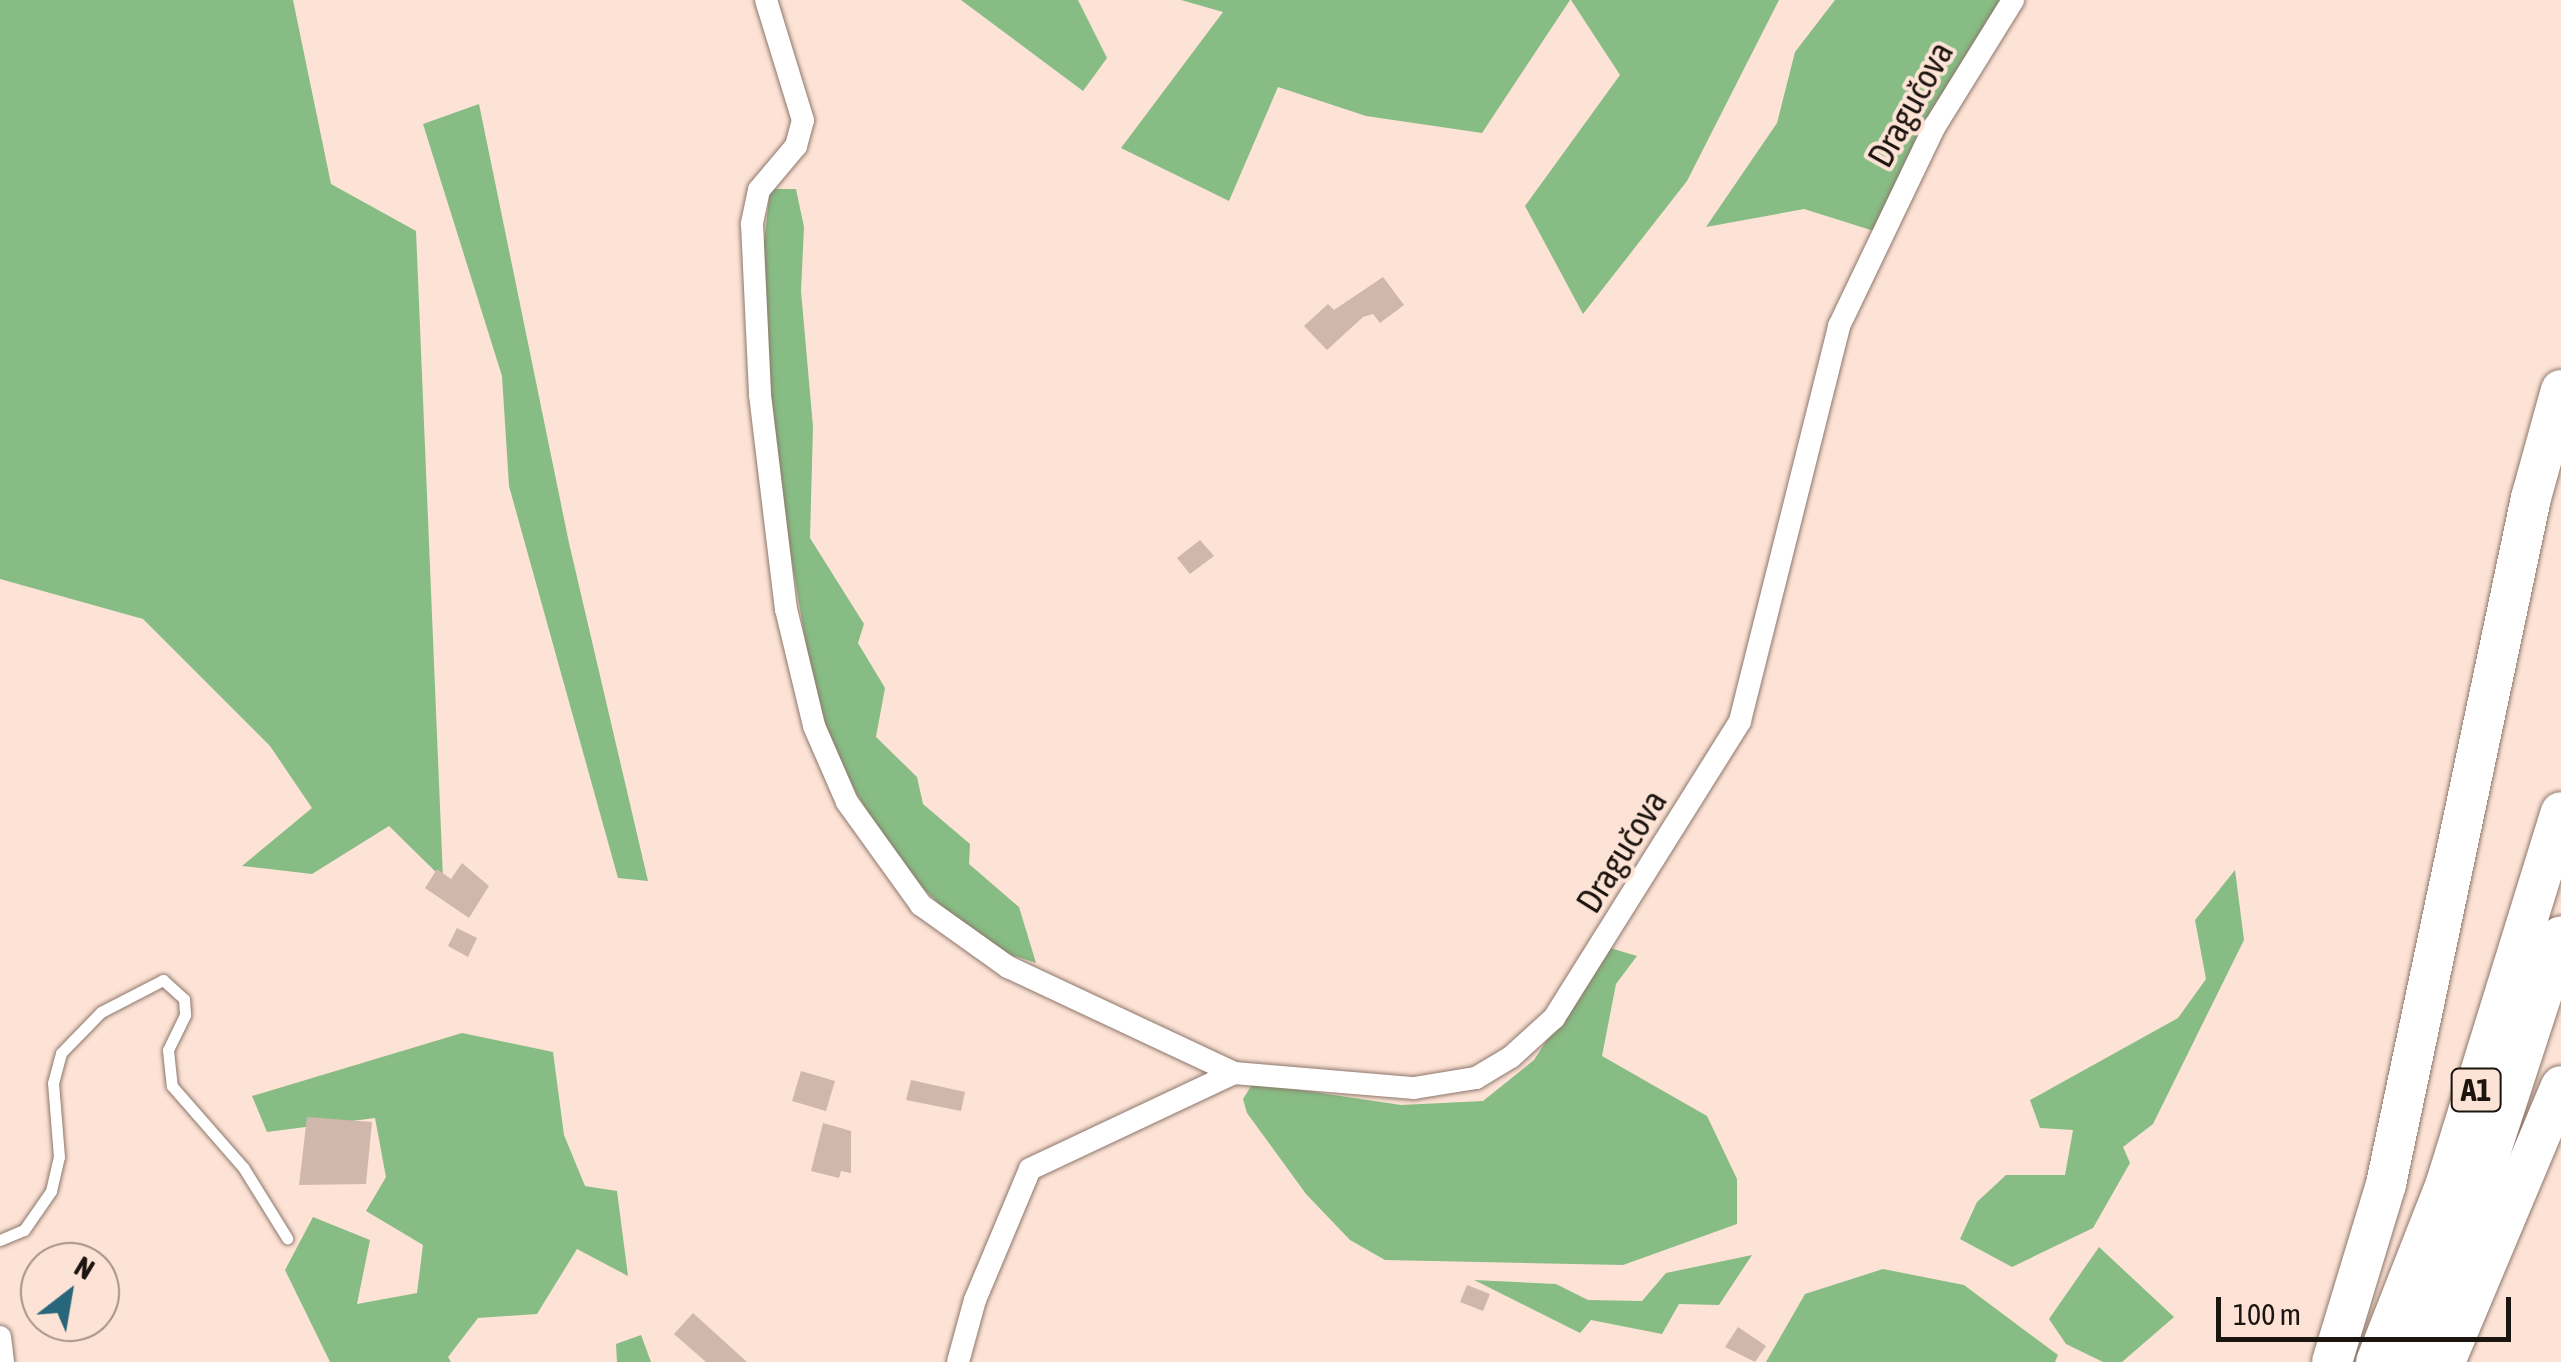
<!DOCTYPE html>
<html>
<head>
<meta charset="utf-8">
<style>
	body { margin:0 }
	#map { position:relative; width:2561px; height:1362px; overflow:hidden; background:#fde3d6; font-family:"Asap Condensed",sans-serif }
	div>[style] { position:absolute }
	.forest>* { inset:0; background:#87bc84 }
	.building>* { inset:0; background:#d0b7ab }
	.roads { filter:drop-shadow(0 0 2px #8d766b) drop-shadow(0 0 2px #8d766b) }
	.lane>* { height:11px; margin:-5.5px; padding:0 5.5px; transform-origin:5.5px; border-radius:5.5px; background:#fff }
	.street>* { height:22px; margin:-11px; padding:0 11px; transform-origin:11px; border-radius:11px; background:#fff }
	.highway>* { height:40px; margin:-20px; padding:0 20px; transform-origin:20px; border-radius:20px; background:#fff }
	span { translate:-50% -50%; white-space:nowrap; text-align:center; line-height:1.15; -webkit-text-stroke:8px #fde3d6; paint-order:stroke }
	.shield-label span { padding:2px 8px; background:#fde3d6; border:2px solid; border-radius:8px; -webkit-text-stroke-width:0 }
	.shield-label { font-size:32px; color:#1c140f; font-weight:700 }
	.street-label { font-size:35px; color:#1c140f }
	.north { position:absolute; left:20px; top:1242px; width:100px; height:100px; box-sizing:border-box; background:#fde3d6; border:2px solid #a39086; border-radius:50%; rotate:31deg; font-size:28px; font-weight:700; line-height:40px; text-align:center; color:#1c140f }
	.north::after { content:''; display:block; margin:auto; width:35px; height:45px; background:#27667b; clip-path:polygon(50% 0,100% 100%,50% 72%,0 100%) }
	.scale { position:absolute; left:2216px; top:1297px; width:295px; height:45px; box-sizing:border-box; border:5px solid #1c140f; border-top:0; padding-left:12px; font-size:30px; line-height:35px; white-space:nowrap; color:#1c140f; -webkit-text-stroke:8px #fde3d6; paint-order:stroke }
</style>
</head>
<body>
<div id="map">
	<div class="forest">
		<div style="clip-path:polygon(0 0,293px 0,331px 184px,416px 231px,443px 879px,389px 826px,312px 874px,242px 866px,312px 808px,270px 746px,143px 619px,0 579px)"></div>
		<div style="clip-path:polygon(961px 0,1078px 0,1107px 58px,1083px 91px)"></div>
		<div style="clip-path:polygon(1181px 0,1570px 0,1482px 133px,1366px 116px,1278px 87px,1229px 201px,1121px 148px,1223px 12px)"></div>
		<div style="clip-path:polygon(1571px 0,1779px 0,1687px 181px,1583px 314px,1525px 206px,1620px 75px)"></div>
		<div style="clip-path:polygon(1835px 0,2004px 0,1874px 231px,1804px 209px,1706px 227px,1777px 123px,1795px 52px)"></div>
		<div style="clip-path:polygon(479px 104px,569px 543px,648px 881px,618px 878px,509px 486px,502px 376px,423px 124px)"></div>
		<div style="clip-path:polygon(770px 189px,796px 189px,804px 227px,801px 291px,813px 427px,810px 538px,864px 624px,858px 643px,885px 688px,876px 737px,917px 777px,923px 804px,970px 844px,969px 864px,1019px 907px,1036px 963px,983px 946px,905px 871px,856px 793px,817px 709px,775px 462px,762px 261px)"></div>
		<div style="clip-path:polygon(2235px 870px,2244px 940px,2153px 1124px,2123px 1147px,2130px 1163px,2093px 1228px,2012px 1267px,1960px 1239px,1977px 1202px,2006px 1175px,2065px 1175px,2073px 1130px,2040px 1128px,2030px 1100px,2178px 1018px,2206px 979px,2195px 920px)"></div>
		<div style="clip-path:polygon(1607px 947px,1637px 956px,1616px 984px,1602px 1056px,1707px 1116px,1737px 1179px,1737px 1224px,1623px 1265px,1385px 1260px,1350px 1240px,1306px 1194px,1247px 1113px,1243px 1099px,1253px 1083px,1401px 1105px,1483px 1101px,1534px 1060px)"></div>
		<div style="clip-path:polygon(462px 1033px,553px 1052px,564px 1135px,585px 1186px,617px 1191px,628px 1276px,577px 1249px,537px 1314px,478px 1318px,448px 1357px,451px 1362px,330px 1362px,285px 1270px,313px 1217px,370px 1240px,357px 1304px,417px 1293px,423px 1245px,366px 1211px,386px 1177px,375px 1118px,267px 1132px,252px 1096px)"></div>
		<div style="clip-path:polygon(2099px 1247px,2174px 1317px,2122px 1362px,2103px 1362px,2066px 1344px,2049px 1319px)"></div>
		<div style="clip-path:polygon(1752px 1255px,1719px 1305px,1679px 1304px,1662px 1334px,1591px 1320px,1580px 1333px,1474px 1280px,1556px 1284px,1588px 1300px,1642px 1301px,1666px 1273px)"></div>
		<div style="clip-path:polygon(1883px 1269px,1964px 1285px,2058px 1355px,2055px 1362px,1766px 1362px,1805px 1294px)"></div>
		<div style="clip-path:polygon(641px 1335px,651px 1362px,617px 1362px,616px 1344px)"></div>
	</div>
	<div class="building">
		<div style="clip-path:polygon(1383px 277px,1404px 305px,1380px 323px,1373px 314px,1363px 317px,1327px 350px,1304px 326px,1328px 304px,1334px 310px)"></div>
		<div style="clip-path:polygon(1200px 540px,1214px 556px,1190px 574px,1177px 558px)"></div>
		<div style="clip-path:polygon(462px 863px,489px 886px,469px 918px,425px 888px,437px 869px,451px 879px)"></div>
		<div style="clip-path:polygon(457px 928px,477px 938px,468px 957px,448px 946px)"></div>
		<div style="clip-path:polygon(801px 1071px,835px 1081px,826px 1111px,792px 1101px)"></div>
		<div style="clip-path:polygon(911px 1080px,965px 1092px,961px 1111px,906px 1100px)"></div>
		<div style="clip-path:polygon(307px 1117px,372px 1122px,366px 1184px,299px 1185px)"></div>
		<div style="clip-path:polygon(823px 1123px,851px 1131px,851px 1173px,841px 1171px,839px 1178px,811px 1171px)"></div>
		<div style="clip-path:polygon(1467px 1285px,1490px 1294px,1483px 1311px,1460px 1302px)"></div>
		<div style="clip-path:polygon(693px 1313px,747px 1362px,706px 1362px,674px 1334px)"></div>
		<div style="clip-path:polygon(1738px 1327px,1766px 1346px,1755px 1362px,1725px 1347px)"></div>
	</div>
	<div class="roads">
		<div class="lane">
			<div style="left:0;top:1240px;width:26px;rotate:-23deg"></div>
			<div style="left:24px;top:1230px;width:47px;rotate:-55.3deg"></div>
			<div style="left:51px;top:1191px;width:35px;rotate:-77deg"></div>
			<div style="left:59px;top:1157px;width:74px;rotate:-94.6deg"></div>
			<div style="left:53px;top:1083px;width:31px;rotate:-75deg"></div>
			<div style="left:61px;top:1053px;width:57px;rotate:-45.7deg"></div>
			<div style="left:101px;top:1012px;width:70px;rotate:-27.3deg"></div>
			<div style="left:163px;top:980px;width:28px;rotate:42deg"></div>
			<div style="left:184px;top:999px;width:16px;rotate:86deg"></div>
			<div style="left:185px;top:1015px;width:39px;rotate:116deg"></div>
			<div style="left:168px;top:1050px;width:36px;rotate:84deg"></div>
			<div style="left:172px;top:1086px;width:108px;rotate:48.8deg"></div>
			<div style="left:243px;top:1167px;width:84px;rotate:58.2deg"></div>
		</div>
		<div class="street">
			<div style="left:766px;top:0;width:126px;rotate:72.9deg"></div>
			<div style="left:803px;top:120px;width:27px;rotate:105deg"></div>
			<div style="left:796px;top:146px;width:57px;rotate:130.1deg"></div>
			<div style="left:759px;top:190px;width:35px;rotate:102deg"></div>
			<div style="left:752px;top:224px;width:171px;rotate:87.3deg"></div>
			<div style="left:760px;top:395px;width:216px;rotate:83.1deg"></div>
			<div style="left:786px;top:609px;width:120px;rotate:76.5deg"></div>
			<div style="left:814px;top:726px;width:83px;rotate:66.5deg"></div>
			<div style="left:847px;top:802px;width:127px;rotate:54.3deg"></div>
			<div style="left:921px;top:905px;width:107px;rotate:35.5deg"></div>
			<div style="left:1008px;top:967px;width:250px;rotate:25.1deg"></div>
			<div style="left:0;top:1337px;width:25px;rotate:83deg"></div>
			<div style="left:958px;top:1362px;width:64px;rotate:-74.7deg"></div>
			<div style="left:975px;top:1300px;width:142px;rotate:-67.2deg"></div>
			<div style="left:1030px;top:1169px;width:225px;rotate:-25.2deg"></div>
			<div style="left:1234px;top:1073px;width:181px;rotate:4.8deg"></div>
			<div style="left:1414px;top:1088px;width:63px;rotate:-9.2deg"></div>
			<div style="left:1476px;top:1078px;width:41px;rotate:-31deg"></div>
			<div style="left:1511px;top:1057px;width:58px;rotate:-42.2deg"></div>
			<div style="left:1554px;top:1018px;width:350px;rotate:-57.9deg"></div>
			<div style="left:1740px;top:721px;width:407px;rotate:-75.9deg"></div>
			<div style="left:1839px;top:326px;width:222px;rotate:-64.4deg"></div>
			<div style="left:1935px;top:126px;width:148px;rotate:-58.2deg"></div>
		</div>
		<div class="highway">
			<div style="left:2332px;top:1362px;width:186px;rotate:-73.1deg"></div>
			<div style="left:2386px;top:1184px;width:701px;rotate:-78.07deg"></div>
			<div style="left:2531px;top:498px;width:112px;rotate:-74.5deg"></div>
			<div style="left:2376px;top:1362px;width:192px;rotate:-68.6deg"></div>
			<div style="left:2446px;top:1183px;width:388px;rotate:-72.8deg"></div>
			<div style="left:2411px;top:1362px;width:181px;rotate:-68.7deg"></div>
			<div style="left:2477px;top:1193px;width:270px;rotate:-71.9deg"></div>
			<div style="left:2445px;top:1362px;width:299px;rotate:-67.2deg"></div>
		</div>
	</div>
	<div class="shield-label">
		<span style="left:2476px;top:1090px">A1</span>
	</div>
	<div class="street-label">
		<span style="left:1910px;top:104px;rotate:-61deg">Dragučova</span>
		<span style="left:1621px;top:851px;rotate:-58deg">Dragučova</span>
	</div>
	<div class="north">N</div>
	<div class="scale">100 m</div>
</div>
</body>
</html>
